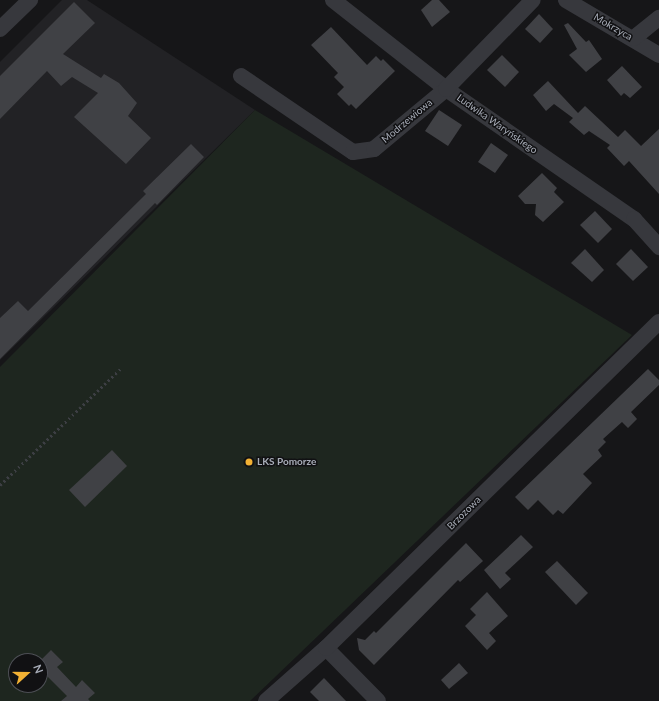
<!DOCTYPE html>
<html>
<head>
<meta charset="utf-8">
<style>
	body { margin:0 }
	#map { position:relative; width:659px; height:701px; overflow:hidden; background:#161618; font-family:Lato,sans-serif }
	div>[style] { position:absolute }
	.built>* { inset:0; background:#222225 }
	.green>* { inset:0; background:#1e261f }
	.building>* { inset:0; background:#404145 }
	.path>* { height:2.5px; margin-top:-1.25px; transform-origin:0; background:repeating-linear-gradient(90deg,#3d3f44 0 2px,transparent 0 5px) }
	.street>* { height:16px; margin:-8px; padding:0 8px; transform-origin:8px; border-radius:8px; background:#37383d }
	.dots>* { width:11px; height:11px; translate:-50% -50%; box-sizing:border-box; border:2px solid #111113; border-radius:50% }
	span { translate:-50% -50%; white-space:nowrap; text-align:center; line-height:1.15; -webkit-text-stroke:3px #111113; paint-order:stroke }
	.street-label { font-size:10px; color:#a8adb8 }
	.poi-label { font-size:10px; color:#a8adb8; font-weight:700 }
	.left { translate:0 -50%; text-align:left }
	.north { position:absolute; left:8px; top:653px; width:40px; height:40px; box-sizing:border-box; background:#111113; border:1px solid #4d4f55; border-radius:50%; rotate:69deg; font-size:11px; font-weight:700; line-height:16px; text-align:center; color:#a8adb8 }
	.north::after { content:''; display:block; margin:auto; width:14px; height:18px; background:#f2b134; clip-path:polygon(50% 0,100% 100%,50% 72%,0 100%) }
</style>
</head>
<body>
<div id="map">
	<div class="built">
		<div style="clip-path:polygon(62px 0,87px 0,255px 110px,0 360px,0 62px)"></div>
	</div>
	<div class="green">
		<div style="clip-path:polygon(evenodd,255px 110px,632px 335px,250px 701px,0 701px,0 367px,255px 110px,16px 661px,40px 661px,40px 685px,16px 685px,16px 661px)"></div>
	</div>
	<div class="building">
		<div style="clip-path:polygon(432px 0,439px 0,450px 12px,432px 27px,421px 10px)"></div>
		<div style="clip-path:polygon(74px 2px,95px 23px,63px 54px,101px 78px,104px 74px,119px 83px,137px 103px,128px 116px,151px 138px,126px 164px,74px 117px,98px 93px,72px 77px,61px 86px,47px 71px,0 119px,0 76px)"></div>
		<div style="clip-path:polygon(539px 14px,553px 29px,540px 43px,525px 29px)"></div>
		<div style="clip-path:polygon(568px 23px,586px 42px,589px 40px,602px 59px,586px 72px,569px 55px,577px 49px,564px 25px)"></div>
		<div style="clip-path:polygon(331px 27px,367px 65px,376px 56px,381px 61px,383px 59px,395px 71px,356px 109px,351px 104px,349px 106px,337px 94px,344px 87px,334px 77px,338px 73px,311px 45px)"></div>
		<div style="clip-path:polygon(502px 55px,519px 72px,505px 87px,487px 70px)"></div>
		<div style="clip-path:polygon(622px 66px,642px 87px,630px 98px,624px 93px,621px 96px,607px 80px)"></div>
		<div style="clip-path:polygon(548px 81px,578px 113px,585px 106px,618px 137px,625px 130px,641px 146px,659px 129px,659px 194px,629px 161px,624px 166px,607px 148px,610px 145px,589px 131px,584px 135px,569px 122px,573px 118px,554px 104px,546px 111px,533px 95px)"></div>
		<div style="clip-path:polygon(439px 110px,462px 125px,448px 146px,425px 131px)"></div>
		<div style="clip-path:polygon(491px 143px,508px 155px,495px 173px,478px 162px)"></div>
		<div style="clip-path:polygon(191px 144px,204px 157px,157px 205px,155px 203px,0 359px,0 318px,18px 301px,28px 311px,146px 194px,143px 191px)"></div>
		<div style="clip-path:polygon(542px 173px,557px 188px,554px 192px,564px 202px,543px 222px,535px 215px,536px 204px,525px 204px,518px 196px)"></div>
		<div style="clip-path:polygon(595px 211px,612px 229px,598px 243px,580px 225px)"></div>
		<div style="clip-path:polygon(585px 249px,604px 270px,592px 282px,571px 263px)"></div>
		<div style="clip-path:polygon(631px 249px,648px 267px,633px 281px,616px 264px)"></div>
		<div style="clip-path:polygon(648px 369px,659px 380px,659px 385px,631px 412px,637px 419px,628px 428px,622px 422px,603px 439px,606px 442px,598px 450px,602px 456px,583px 474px,592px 483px,563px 514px,558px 510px,553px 515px,538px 500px,528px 510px,515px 497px)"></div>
		<div style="clip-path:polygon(112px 450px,127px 466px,85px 507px,69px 490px)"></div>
		<div style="clip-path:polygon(521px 535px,533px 547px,505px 573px,511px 579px,500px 589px,484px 570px)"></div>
		<div style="clip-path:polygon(466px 543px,483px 561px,460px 582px,458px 580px,374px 665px,359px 650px,357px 638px,365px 640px,374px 631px,376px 633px)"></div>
		<div style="clip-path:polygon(557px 561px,588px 593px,576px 605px,545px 572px)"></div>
		<div style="clip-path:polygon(487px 592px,508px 616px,489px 633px,496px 641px,487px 650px,465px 626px,476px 615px,470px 609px)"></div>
		<div style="clip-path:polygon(51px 650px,63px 662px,57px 667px,76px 687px,82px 680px,95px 693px,88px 699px,90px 701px,61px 701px,67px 696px,40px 669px,40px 661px)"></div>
		<div style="clip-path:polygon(459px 663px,468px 673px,449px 689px,441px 680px)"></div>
		<div style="clip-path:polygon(324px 678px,346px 701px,319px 701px,310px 692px)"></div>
	</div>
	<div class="path">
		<div style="left:0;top:485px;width:168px;rotate:-44deg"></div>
	</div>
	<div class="street">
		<div style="left:333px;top:0;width:144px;rotate:38.2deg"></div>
		<div style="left:446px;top:89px;width:229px;rotate:34.7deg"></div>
		<div style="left:634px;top:219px;width:38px;rotate:48deg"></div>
		<div style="left:566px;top:0;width:108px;rotate:30.6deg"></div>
		<div style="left:0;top:29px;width:42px;rotate:-44deg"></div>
		<div style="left:634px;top:38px;width:32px;rotate:-39deg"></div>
		<div style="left:241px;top:76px;width:135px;rotate:34.2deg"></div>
		<div style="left:353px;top:152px;width:21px;rotate:-8deg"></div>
		<div style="left:374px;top:149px;width:94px;rotate:-39.8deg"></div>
		<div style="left:446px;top:89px;width:124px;rotate:-45.7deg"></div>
		<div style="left:326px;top:648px;width:74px;rotate:45.5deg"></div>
		<div style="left:266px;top:701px;width:80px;rotate:-41.5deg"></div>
		<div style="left:326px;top:648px;width:466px;rotate:-44.4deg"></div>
	</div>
	<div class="dots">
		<div style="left:249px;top:462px;background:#f2b134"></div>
	</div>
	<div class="street-label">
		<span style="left:613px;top:27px;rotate:30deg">Mokrzyca</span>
		<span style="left:407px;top:121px;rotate:-40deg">Modrzewiowa</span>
		<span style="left:497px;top:124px;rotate:35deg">Ludwika Waryńskiego</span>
		<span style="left:464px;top:513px;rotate:-45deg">Brzozowa</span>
	</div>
	<div class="poi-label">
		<span class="left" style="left:257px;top:462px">LKS Pomorze</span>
	</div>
	<div class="north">N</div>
</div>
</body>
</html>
